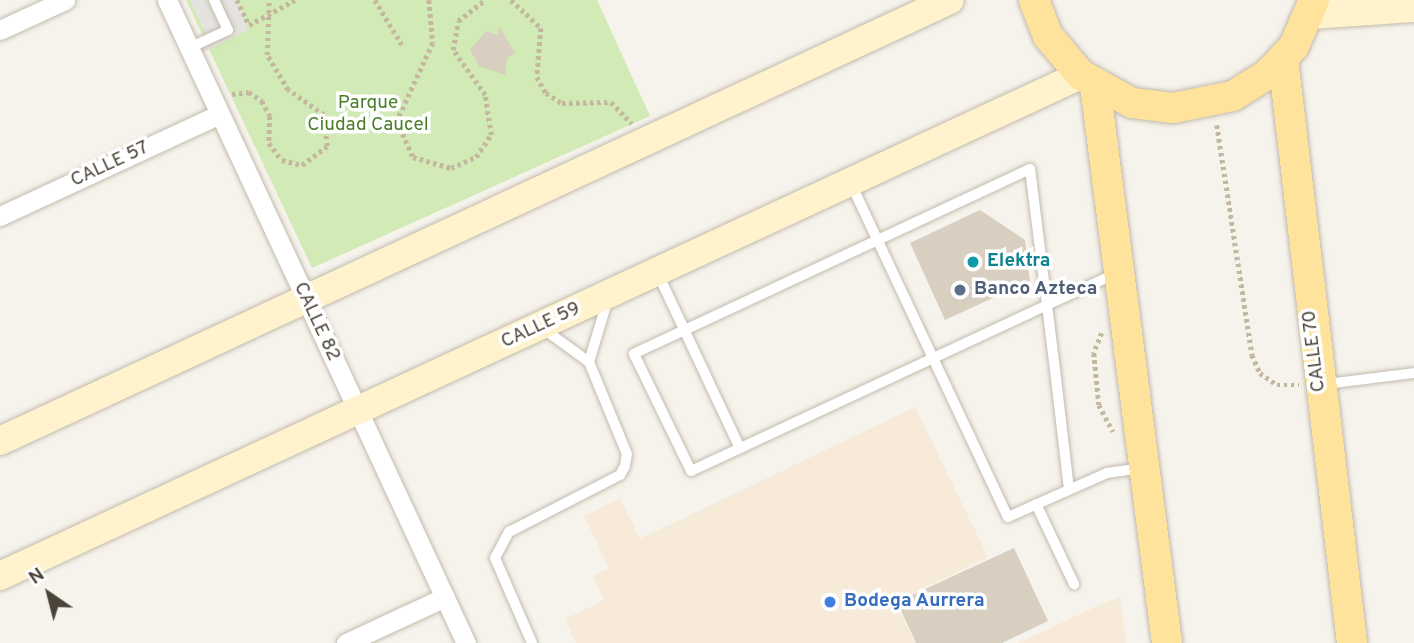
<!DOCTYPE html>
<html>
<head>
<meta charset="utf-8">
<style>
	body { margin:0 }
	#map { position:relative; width:1414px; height:643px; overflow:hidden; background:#f6f3ec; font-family:Overpass,sans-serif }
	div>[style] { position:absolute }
	.commercial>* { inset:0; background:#f7ead8 }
	.green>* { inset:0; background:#d2eab5 }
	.parking>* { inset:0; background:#e5e3e0 }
	.building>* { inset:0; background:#d8cfc1 }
	.path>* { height:4.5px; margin-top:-2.25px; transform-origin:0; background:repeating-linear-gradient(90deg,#c4b79f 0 3.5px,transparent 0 7px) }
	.roads { filter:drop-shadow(0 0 2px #c2bbae) drop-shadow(0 0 2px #c2bbae) }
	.service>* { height:10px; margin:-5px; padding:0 5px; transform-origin:5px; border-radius:5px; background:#fff }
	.minor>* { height:19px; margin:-9.5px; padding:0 9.5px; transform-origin:9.5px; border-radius:9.5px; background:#fff }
	.secondary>* { height:28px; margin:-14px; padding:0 14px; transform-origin:14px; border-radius:14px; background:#fff3cd }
	.primary>* { height:30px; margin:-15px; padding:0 15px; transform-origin:15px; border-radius:15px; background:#ffe39c }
	.dots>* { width:19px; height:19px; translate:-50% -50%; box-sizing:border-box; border:4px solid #fff; border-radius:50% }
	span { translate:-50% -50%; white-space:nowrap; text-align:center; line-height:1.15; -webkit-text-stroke:7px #fff; paint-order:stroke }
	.park-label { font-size:19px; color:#4a7f2a }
	.street-label { font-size:19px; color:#4b4439 }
	.culture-label { font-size:19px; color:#0d838f; font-weight:700 }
	.left { translate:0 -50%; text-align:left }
	.service-label { font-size:19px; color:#4e5e75; font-weight:700 }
	.shop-label { font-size:19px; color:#366cbe; font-weight:700 }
	.north { position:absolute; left:14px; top:559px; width:70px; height:70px; -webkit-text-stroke:5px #fff; paint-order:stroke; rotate:325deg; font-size:19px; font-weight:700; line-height:28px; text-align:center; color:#4b4439 }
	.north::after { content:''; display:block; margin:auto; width:24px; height:32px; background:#4b4439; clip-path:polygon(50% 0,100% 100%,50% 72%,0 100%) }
</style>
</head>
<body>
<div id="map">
	<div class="commercial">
		<div style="clip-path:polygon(915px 407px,988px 557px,895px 602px,915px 643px,576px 643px,565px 619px,604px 600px,593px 576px,609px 568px,584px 516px,620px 498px,640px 539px)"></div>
		<div style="clip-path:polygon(1120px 596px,1126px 643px,1018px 643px)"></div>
	</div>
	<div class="green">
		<div style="clip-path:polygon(186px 0,597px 0,650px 116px,312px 268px)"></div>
	</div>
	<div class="parking">
		<div style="clip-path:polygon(190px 0,237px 0,248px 30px,202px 53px,196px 39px,206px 34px)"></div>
	</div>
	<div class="building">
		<div style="clip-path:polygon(499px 26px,515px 53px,507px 58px,505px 75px,479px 66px,470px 50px,486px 31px,498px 35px)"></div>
		<div style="clip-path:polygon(980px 210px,1025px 240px,1030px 281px,945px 320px,910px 243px)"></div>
		<div style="clip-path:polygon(1014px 548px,1048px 621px,1002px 643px,916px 643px,897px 602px)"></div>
	</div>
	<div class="path">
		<div style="left:237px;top:0;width:28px;rotate:64deg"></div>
		<div style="left:249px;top:25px;width:52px;rotate:-28.5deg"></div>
		<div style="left:375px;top:0;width:52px;rotate:59deg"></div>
		<div style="left:429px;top:0;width:43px;rotate:84.7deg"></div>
		<div style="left:433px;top:43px;width:86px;rotate:114.8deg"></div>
		<div style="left:397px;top:121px;width:39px;rotate:66deg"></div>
		<div style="left:413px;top:157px;width:40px;rotate:16deg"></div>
		<div style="left:451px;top:168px;width:27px;rotate:-24deg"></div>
		<div style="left:476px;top:157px;width:27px;rotate:-56deg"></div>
		<div style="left:491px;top:135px;width:40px;rotate:-98.5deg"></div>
		<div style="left:485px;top:95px;width:55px;rotate:-125.4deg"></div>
		<div style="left:453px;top:50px;width:29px;rotate:-80deg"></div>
		<div style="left:458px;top:21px;width:34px;rotate:-38deg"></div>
		<div style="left:511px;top:0;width:41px;rotate:43deg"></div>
		<div style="left:541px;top:28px;width:49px;rotate:94.7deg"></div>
		<div style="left:537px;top:77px;width:18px;rotate:61deg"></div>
		<div style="left:546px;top:93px;width:19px;rotate:32deg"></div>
		<div style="left:562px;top:103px;width:49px;rotate:-1.2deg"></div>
		<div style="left:611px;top:102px;width:30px;rotate:46deg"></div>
		<div style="left:232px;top:94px;width:17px;rotate:-7deg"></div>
		<div style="left:249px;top:92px;width:16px;rotate:35deg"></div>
		<div style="left:262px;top:101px;width:17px;rotate:62deg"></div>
		<div style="left:270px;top:116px;width:27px;rotate:92deg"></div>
		<div style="left:269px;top:143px;width:21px;rotate:53deg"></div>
		<div style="left:282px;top:160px;width:21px;rotate:14deg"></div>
		<div style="left:302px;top:165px;width:31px;rotate:-37deg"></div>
		<div style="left:327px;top:146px;width:31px;rotate:-96deg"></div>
		<div style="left:324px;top:115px;width:44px;rotate:-145.2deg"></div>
		<div style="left:288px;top:90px;width:41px;rotate:-121deg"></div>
		<div style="left:267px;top:55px;width:55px;rotate:-87.9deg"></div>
		<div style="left:1217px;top:125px;width:233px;rotate:81.3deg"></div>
		<div style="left:1252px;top:355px;width:20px;rotate:66deg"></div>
		<div style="left:1260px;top:373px;width:21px;rotate:35deg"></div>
		<div style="left:1277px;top:385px;width:22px"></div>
		<div style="left:1102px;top:333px;width:22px;rotate:112deg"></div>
		<div style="left:1094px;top:353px;width:52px;rotate:84.5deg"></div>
		<div style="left:1099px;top:405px;width:30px;rotate:62deg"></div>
	</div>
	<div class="roads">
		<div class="service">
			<div style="left:189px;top:48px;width:43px;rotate:-24.8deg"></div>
			<div style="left:228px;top:30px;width:33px;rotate:-115deg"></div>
			<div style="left:852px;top:186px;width:366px;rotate:64.8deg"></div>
			<div style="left:1008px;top:517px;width:108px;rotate:-24deg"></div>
			<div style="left:1107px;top:473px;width:34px;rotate:-8deg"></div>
			<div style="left:657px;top:272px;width:195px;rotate:64.8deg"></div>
			<div style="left:545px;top:330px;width:54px;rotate:36deg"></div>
			<div style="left:1326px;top:384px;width:89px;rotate:-7.1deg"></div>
			<div style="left:1069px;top:489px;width:128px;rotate:-96.7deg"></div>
			<div style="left:1054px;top:362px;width:57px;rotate:-97deg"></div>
			<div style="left:1047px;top:305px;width:137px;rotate:-97.1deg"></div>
			<div style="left:1030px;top:169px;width:437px;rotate:155deg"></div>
			<div style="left:634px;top:354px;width:130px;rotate:64deg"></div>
			<div style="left:691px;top:471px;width:393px;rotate:-25deg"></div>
			<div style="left:1047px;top:305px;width:75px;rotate:-24.5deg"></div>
			<div style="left:1036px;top:504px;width:89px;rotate:64.6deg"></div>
			<div style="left:532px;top:643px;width:93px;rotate:-113.5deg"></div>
			<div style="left:495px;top:558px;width:30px;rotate:-62deg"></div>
			<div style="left:509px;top:532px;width:125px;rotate:-27.2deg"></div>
			<div style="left:620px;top:475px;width:10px;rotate:-61deg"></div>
			<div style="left:625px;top:466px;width:12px;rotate:-81deg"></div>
			<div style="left:627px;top:454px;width:100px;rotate:-112.4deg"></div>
			<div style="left:589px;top:362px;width:63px;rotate:-73.3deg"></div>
		</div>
		<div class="minor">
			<div style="left:167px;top:0;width:709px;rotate:65.06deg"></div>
			<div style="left:0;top:30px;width:72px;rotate:-24.8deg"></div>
			<div style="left:0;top:216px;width:242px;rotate:-24.9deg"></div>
			<div style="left:346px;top:643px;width:109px;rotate:-24.9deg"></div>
		</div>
		<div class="secondary">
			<div style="left:1310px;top:15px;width:104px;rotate:-3.9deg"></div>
			<div style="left:0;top:441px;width:1047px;rotate:-24.9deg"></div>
			<div style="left:0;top:576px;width:1191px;rotate:-24.87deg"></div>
		</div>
		<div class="primary">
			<div style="left:1034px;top:0;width:39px;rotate:69deg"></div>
			<div style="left:1048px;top:36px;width:51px;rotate:49.8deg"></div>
			<div style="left:1081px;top:75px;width:58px;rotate:28.8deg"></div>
			<div style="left:1132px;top:103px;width:41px;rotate:7deg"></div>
			<div style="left:1173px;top:108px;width:61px;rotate:-11.3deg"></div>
			<div style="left:1233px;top:96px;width:41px;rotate:-32.2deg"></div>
			<div style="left:1268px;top:74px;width:38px;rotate:-47deg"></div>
			<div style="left:1294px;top:46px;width:50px;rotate:-66.5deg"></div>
			<div style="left:1283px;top:59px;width:588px;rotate:83.26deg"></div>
			<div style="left:1095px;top:85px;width:563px;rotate:82.65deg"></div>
		</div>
	</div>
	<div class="dots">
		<div style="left:973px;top:262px;background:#0f9aa8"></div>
		<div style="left:960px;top:290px;background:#5c6f8a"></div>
		<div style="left:830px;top:602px;background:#3f7fe0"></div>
	</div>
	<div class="park-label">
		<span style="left:368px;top:115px">Parque<br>Ciudad Caucel</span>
	</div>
	<div class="street-label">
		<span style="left:110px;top:165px;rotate:-25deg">CALLE 57</span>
		<span style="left:316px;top:322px;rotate:65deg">CALLE 82</span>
		<span style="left:541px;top:326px;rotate:-25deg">CALLE 59</span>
		<span style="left:1315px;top:351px;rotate:-97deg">CALLE 70</span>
	</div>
	<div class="culture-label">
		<span class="left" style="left:987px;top:262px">Elektra</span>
	</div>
	<div class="service-label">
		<span class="left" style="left:974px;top:290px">Banco Azteca</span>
	</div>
	<div class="shop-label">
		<span class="left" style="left:844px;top:602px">Bodega Aurrera</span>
	</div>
	<div class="north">N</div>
</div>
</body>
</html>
